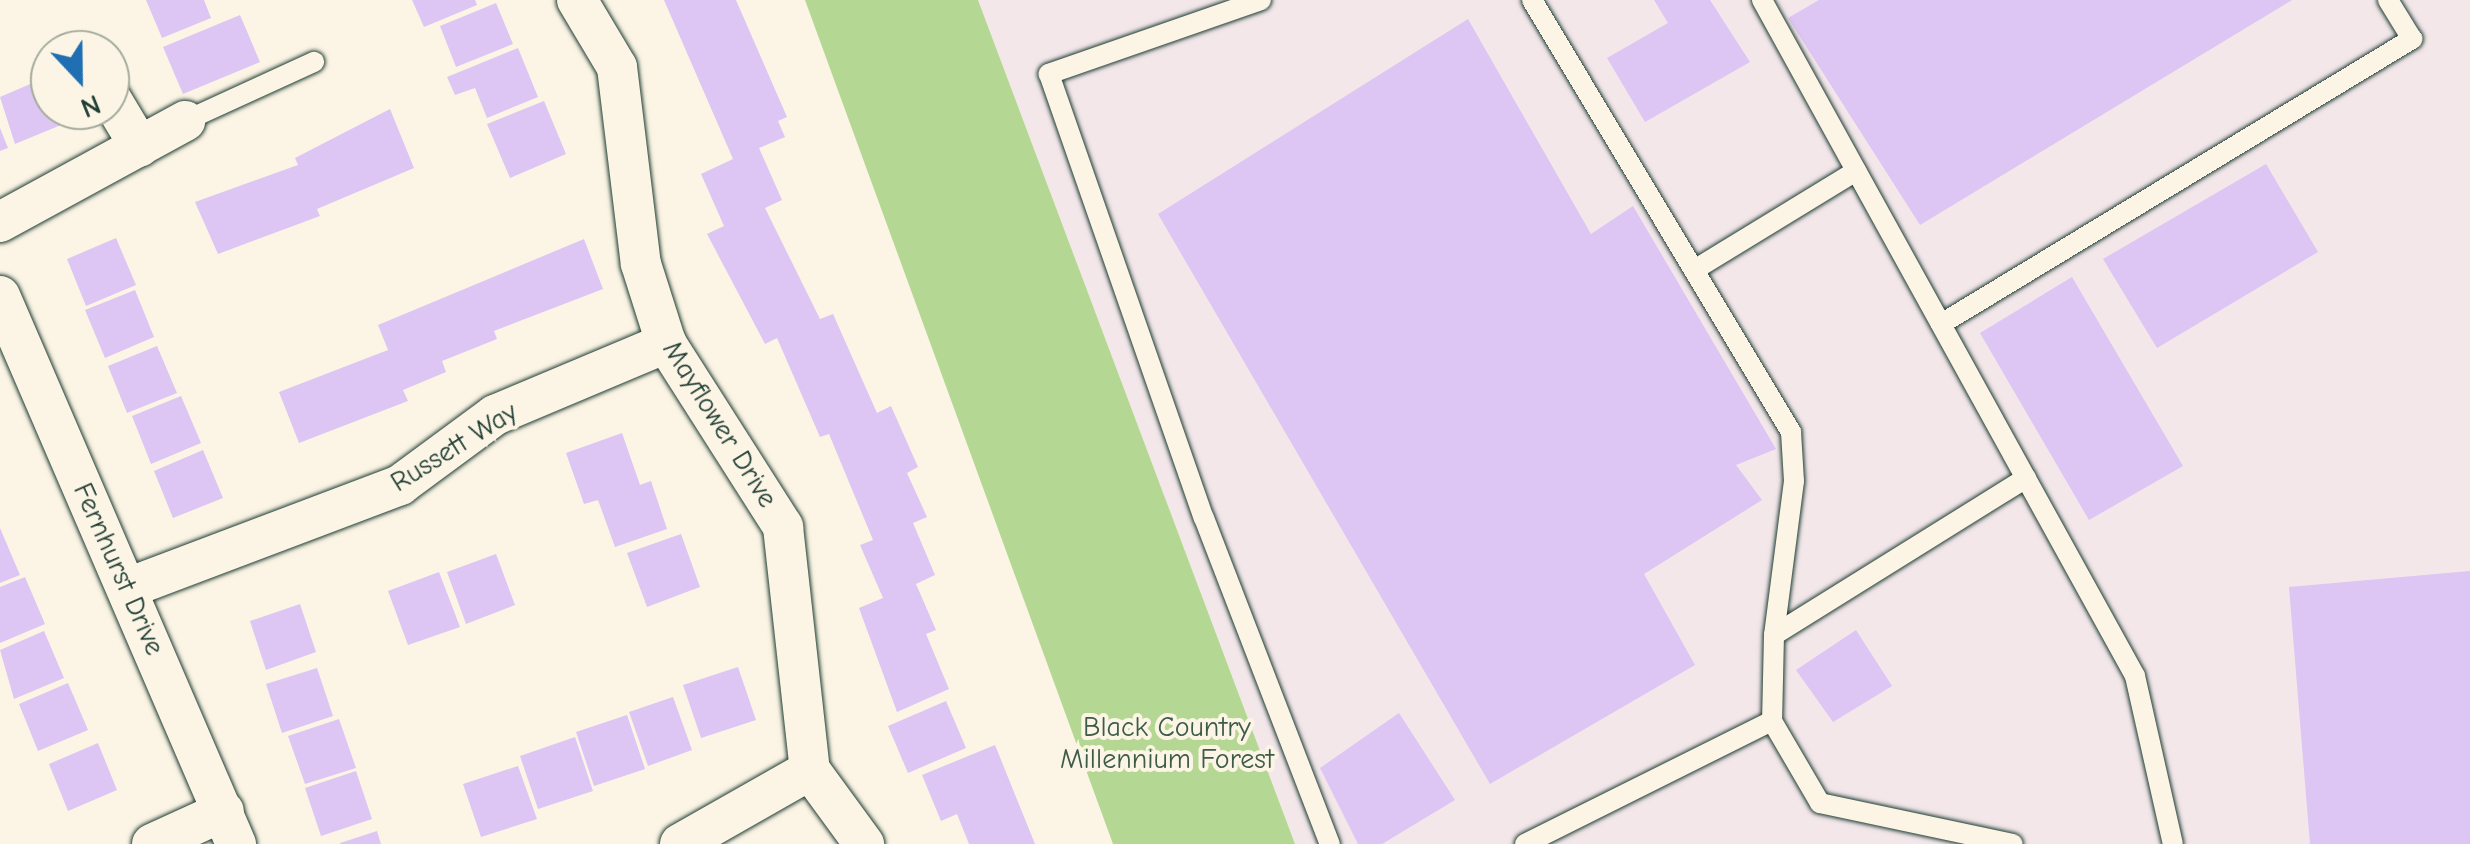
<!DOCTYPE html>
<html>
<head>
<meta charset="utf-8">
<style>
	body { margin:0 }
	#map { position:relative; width:2470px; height:844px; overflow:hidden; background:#fcf5e5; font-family:"Comic Neue",sans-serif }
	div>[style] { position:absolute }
	.built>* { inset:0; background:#f3e7ea }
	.green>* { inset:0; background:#b4d893 }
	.building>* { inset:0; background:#ddc5f4 }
	.roads { filter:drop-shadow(0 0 2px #1f3d34) drop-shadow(0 0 2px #1f3d34) }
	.lane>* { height:20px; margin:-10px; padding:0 10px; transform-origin:10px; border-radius:10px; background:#fcf5e5 }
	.street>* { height:40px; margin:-20px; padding:0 20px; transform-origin:20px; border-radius:20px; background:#fcf5e5 }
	span { translate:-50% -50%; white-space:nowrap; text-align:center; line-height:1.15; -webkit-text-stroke:8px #fcf5e5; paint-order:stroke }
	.street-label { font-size:28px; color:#1f3d34 }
	.park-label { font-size:28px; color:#3d5c47 }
	.north { position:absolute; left:30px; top:30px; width:100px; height:100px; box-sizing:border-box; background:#fcf5e5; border:2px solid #a4ab9e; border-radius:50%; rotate:158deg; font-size:28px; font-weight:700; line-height:40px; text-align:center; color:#1f3d34 }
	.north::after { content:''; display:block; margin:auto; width:35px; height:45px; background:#1f6fb2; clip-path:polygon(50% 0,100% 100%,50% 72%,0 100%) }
</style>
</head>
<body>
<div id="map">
	<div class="built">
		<div style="clip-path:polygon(978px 0,2470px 0,2470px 844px,1295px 844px)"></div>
	</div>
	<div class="green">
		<div style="clip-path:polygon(805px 0,978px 0,1295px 844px,1113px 844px)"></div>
	</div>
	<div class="building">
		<div style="clip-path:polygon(146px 0,204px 0,211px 18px,162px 38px)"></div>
		<div style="clip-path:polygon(412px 0,475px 0,477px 5px,424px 27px)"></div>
		<div style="clip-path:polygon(664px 0,736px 0,787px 117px,778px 121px,785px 137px,759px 148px,782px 200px,765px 208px,820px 319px,833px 314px,877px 413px,891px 406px,918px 467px,907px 473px,927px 517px,913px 523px,935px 575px,916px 584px,936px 630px,926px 634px,949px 689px,897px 712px,859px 608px,883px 598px,860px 545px,873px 540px,829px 434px,820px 437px,777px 338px,765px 344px,707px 234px,724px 226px,701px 174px,733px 159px)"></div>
		<div style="clip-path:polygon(1654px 0,1710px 0,1750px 62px,1645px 122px,1607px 58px,1668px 23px)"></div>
		<div style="clip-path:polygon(1819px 0,2292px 0,1920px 225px,1788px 18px)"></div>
		<div style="clip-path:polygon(496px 3px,513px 44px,456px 67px,440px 26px)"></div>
		<div style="clip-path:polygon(240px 15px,260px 62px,183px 94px,163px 47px)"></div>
		<div style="clip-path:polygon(1468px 19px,1591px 234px,1633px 206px,1776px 449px,1736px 465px,1762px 500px,1644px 574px,1695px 665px,1490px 784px,1158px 214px)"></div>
		<div style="clip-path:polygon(518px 48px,538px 97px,487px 118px,475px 88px,455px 95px,447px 77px)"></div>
		<div style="clip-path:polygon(42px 79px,61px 125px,15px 144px,0 97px)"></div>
		<div style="clip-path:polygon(544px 101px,566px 154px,510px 178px,487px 124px)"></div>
		<div style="clip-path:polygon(390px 109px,414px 168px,317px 209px,320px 216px,218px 254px,195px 202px,298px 165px,295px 158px)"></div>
		<div style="clip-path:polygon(0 128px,8px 148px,0 151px)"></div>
		<div style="clip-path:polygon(2266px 164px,2318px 252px,2157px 348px,2103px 259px)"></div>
		<div style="clip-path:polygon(116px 238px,136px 285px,86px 306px,67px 259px)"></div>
		<div style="clip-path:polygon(584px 239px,603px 289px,494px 331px,497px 339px,442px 361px,446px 372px,403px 390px,408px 401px,299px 443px,279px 392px,388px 350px,378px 325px)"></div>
		<div style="clip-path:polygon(2072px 277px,2183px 466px,2089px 520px,1980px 333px)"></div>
		<div style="clip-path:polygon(135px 290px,154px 337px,105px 358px,85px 310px)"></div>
		<div style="clip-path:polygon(157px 346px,177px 393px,127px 413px,108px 366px)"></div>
		<div style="clip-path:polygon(181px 396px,201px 443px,151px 464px,132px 416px)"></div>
		<div style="clip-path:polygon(622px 433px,640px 485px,651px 481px,667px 529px,615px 547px,598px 500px,584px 504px,566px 453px)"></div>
		<div style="clip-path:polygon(203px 450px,223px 498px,173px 518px,154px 471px)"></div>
		<div style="clip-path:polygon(0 528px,20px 575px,0 583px)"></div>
		<div style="clip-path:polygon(681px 534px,700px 587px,647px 607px,627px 553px)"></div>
		<div style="clip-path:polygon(496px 554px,515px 605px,466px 624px,447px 572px)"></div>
		<div style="clip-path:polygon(2470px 571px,2470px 844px,2310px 844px,2289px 587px)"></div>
		<div style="clip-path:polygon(439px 572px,460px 627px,408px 645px,388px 591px)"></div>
		<div style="clip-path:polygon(25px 577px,45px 624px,0 643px,0 587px)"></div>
		<div style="clip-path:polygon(300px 604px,316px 652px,266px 670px,250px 621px)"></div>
		<div style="clip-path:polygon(1856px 630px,1892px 686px,1833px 722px,1796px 670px)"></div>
		<div style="clip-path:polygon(44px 631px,64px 678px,14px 699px,0 650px)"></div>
		<div style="clip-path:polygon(738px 667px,756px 720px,701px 738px,683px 685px)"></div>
		<div style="clip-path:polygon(317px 668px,333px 716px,282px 733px,266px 684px)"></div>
		<div style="clip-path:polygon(68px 683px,88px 730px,38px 751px,19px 704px)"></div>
		<div style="clip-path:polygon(673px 697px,692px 750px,648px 766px,629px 712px)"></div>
		<div style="clip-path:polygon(946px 701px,966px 748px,908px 773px,888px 726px)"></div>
		<div style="clip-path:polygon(1399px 713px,1455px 800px,1382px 844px,1358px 844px,1320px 768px)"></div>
		<div style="clip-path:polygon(627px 715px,645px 769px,594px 786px,576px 732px)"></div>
		<div style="clip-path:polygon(339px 719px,356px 768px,305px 784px,288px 736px)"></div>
		<div style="clip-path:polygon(575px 737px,593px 791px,538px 809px,520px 756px)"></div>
		<div style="clip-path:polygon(98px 743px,117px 790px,68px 811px,49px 764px)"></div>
		<div style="clip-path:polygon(995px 745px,1033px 839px,1035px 844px,969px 844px,957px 814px,941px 821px,922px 775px)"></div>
		<div style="clip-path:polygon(518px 766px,537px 819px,481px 837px,463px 784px)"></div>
		<div style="clip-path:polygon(356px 771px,372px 819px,321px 836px,305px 788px)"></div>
		<div style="clip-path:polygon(377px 831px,381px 844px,340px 844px,340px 843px)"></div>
	</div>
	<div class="roads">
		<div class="lane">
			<div style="left:1261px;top:0;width:225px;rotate:160.8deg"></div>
			<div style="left:1049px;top:74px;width:470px;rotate:70.8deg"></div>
			<div style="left:1204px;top:518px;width:350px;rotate:68.9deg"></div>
			<div style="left:1532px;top:0;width:504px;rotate:59.06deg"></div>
			<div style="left:1791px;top:432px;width:49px;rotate:86.5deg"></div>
			<div style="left:1794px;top:481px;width:155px;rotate:97.4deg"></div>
			<div style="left:1774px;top:635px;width:86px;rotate:91.3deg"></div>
			<div style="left:1762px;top:0;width:772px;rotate:61.11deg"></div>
			<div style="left:2135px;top:676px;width:172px;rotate:77.3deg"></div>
			<div style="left:185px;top:121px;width:142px;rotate:-24.6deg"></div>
			<div style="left:1694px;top:270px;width:190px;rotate:-31.4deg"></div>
			<div style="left:1941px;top:324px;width:551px;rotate:-31.18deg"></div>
			<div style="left:2412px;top:39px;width:46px;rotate:-121.6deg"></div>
			<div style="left:1774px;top:635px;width:297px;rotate:-31.9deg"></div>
			<div style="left:1525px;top:844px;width:276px;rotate:-26.5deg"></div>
			<div style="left:1772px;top:721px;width:95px;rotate:59.7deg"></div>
			<div style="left:1820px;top:803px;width:197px;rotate:12deg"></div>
		</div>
		<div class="street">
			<div style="left:577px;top:0;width:78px;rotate:59.2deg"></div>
			<div style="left:617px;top:67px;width:198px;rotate:83.1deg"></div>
			<div style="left:641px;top:264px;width:83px;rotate:72.4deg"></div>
			<div style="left:666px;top:343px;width:218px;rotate:57.5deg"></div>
			<div style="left:783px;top:527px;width:244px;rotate:83.7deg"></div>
			<div style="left:810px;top:770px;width:92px;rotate:53.9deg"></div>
			<div style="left:110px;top:97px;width:58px;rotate:59deg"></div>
			<div style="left:0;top:222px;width:211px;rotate:-28.6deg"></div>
			<div style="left:0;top:296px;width:597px;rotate:66.7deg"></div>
			<div style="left:128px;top:588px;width:291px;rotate:-20.7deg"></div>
			<div style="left:400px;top:485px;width:118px;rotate:-36.4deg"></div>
			<div style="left:495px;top:415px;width:186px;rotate:-22.8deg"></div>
			<div style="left:152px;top:844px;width:79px;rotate:-24.6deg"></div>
			<div style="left:680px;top:844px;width:150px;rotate:-29.6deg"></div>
		</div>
	</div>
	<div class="street-label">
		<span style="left:720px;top:424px;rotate:58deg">Mayflower Drive</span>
		<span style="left:454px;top:447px;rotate:-32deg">Russett Way</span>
		<span style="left:119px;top:569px;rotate:66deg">Fernhurst Drive</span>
	</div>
	<div class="park-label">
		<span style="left:1167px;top:743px">Black Country<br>Millennium Forest</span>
	</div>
	<div class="north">N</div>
</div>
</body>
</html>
